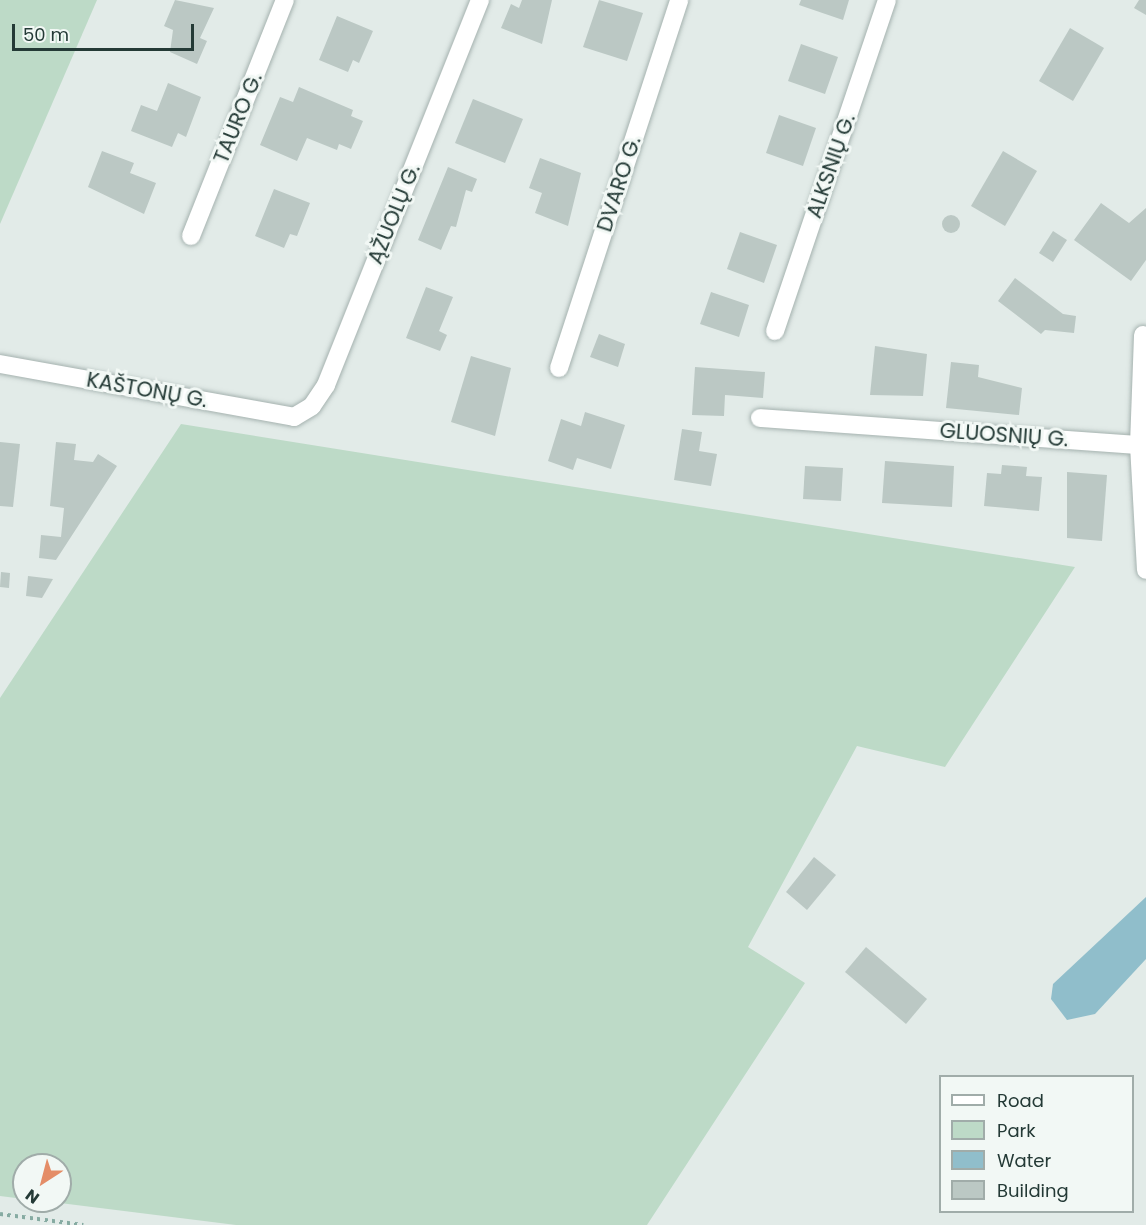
<!DOCTYPE html>
<html>
<head>
<meta charset="utf-8">
<style>
	body { margin:0 }
	#map { position:relative; width:1146px; height:1225px; overflow:hidden; background:#e2ebe8; font-family:Poppins,sans-serif }
	div>[style] { position:absolute }
	.green>* { inset:0; background:#bddac7 }
	.water>* { inset:0; background:#90becb }
	.building>* { inset:0; background:#bbc8c4 }
	.round { border-radius:50% }
	.path>* { height:4px; margin-top:-2px; transform-origin:0; background:repeating-linear-gradient(90deg,#86aba2 0 3px,transparent 0 7.5px) }
	.roads { filter:drop-shadow(0 0 2px #a5b2af) drop-shadow(0 0 2px #a5b2af) }
	.street>* { height:18px; margin:-9px; padding:0 9px; transform-origin:9px; border-radius:9px; background:#fff }
	span { translate:-50% -50%; white-space:nowrap; text-align:center; line-height:1.15; -webkit-text-stroke:6px #f2f8f5; paint-order:stroke }
	.street-label { font-size:21px; color:#243a36 }
	.legend { position:absolute; left:939px; top:1075px; width:195px; height:138px; box-sizing:border-box; background:#f2f8f5; border:2px solid #a0aca9; margin:0; padding:8px 10px; list-style:none; font-size:18px; color:#243a36 }
	.legend li { display:flex; align-items:center; gap:12px; height:30px }
	.legend b { width:30px; border:2px solid #a0aca9 }
	.north { position:absolute; left:12px; top:1153px; width:60px; height:60px; box-sizing:border-box; background:#f2f8f5; border:2px solid #a0aca9; border-radius:50%; rotate:216deg; font-size:16px; font-weight:700; line-height:24px; text-align:center; color:#243a36 }
	.north::after { content:''; display:block; margin:auto; width:21px; height:27px; background:#e48d67; clip-path:polygon(50% 0,100% 100%,50% 72%,0 100%) }
	.scale { position:absolute; left:12px; top:24px; width:182px; height:27px; box-sizing:border-box; border:3px solid #243a36; border-top:0; padding-left:8px; font-size:18px; line-height:21px; white-space:nowrap; color:#243a36; -webkit-text-stroke:4px #f2f8f5; paint-order:stroke }
</style>
</head>
<body>
<div id="map">
	<div class="green">
		<div style="clip-path:polygon(0 0,97px 0,0 224px)"></div>
		<div style="clip-path:polygon(181px 424px,1075px 567px,945px 767px,857px 746px,748px 947px,805px 983px,647px 1225px,236px 1225px,44px 1201px,60px 1201px,60px 1165px,24px 1165px,24px 1199px,0 1196px,0 698px)"></div>
	</div>
	<div class="water">
		<div style="clip-path:polygon(1146px 897px,1146px 959px,1095px 1014px,1067px 1020px,1051px 999px,1053px 984px)"></div>
	</div>
	<div class="building">
		<div style="clip-path:polygon(175px 0,214px 8px,200px 38px,207px 41px,197px 64px,170px 52px,173px 30px,164px 26px)"></div>
		<div style="clip-path:polygon(522px 0,552px 0,542px 44px,501px 28px,511px 4px,519px 8px)"></div>
		<div style="clip-path:polygon(599px 0,643px 13px,627px 61px,583px 47px)"></div>
		<div style="clip-path:polygon(801px 0,849px 0,843px 20px,799px 5px)"></div>
		<div style="clip-path:polygon(1139px 0,1146px 0,1146px 15px,1134px 8px)"></div>
		<div style="clip-path:polygon(337px 16px,373px 31px,359px 63px,353px 60px,348px 72px,319px 60px)"></div>
		<div style="clip-path:polygon(1070px 28px,1104px 48px,1073px 101px,1039px 81px)"></div>
		<div style="clip-path:polygon(801px 44px,838px 57px,825px 94px,788px 81px)"></div>
		<div style="clip-path:polygon(168px 83px,201px 97px,186px 137px,178px 133px,172px 147px,131px 131px,141px 105px,157px 111px)"></div>
		<div style="clip-path:polygon(299px 87px,353px 110px,351px 116px,363px 121px,351px 149px,339px 144px,337px 150px,307px 138px,297px 161px,260px 145px,280px 97px,293px 102px)"></div>
		<div style="clip-path:polygon(473px 99px,523px 119px,505px 163px,455px 143px)"></div>
		<div style="clip-path:polygon(779px 115px,816px 128px,803px 166px,766px 153px)"></div>
		<div style="clip-path:polygon(102px 151px,134px 163px,130px 173px,156px 183px,144px 214px,88px 187px)"></div>
		<div style="clip-path:polygon(1003px 151px,1037px 171px,1005px 226px,971px 206px)"></div>
		<div style="clip-path:polygon(540px 158px,581px 173px,568px 226px,535px 213px,542px 193px,529px 188px)"></div>
		<div style="clip-path:polygon(448px 167px,477px 179px,472px 192px,466px 190px,456px 227px,451px 226px,441px 250px,418px 240px)"></div>
		<div style="clip-path:polygon(274px 189px,310px 203px,297px 236px,290px 234px,284px 248px,255px 236px)"></div>
		<div style="clip-path:polygon(1101px 203px,1129px 223px,1146px 208px,1146px 260px,1131px 281px,1074px 240px)"></div>
		<div class="round" style="left:942px;top:215px;width:18px;height:18px"></div>
		<div style="clip-path:polygon(1053px 231px,1067px 240px,1053px 262px,1039px 253px)"></div>
		<div style="clip-path:polygon(740px 232px,777px 245px,764px 283px,727px 269px)"></div>
		<div style="clip-path:polygon(1015px 278px,1063px 314px,1076px 316px,1074px 333px,1045px 330px,1041px 334px,998px 301px)"></div>
		<div style="clip-path:polygon(426px 287px,453px 297px,439px 331px,447px 335px,440px 351px,406px 338px)"></div>
		<div style="clip-path:polygon(711px 292px,749px 305px,739px 337px,700px 324px)"></div>
		<div style="clip-path:polygon(599px 334px,625px 344px,618px 367px,590px 357px)"></div>
		<div style="clip-path:polygon(875px 346px,927px 354px,923px 396px,870px 395px)"></div>
		<div style="clip-path:polygon(471px 356px,511px 368px,495px 436px,451px 422px)"></div>
		<div style="clip-path:polygon(951px 362px,979px 365px,978px 377px,1022px 388px,1019px 415px,946px 408px)"></div>
		<div style="clip-path:polygon(695px 367px,765px 372px,763px 398px,725px 395px,724px 416px,692px 415px)"></div>
		<div style="clip-path:polygon(585px 412px,625px 425px,611px 469px,577px 458px,573px 470px,548px 461px,561px 419px,581px 426px)"></div>
		<div style="clip-path:polygon(682px 429px,702px 432px,699px 451px,717px 454px,711px 486px,674px 480px)"></div>
		<div style="clip-path:polygon(0 442px,20px 444px,13px 507px,0 506px)"></div>
		<div style="clip-path:polygon(56px 442px,76px 444px,74px 460px,93px 462px,98px 454px,117px 466px,56px 560px,39px 558px,41px 535px,61px 537px,64px 508px,50px 506px)"></div>
		<div style="clip-path:polygon(885px 461px,954px 466px,952px 507px,882px 503px)"></div>
		<div style="clip-path:polygon(1002px 465px,1027px 467px,1026px 476px,1042px 477px,1039px 511px,984px 506px,987px 473px,1001px 474px)"></div>
		<div style="clip-path:polygon(805px 466px,843px 468px,841px 501px,803px 499px)"></div>
		<div style="clip-path:polygon(1067px 472px,1107px 475px,1102px 541px,1067px 538px)"></div>
		<div style="clip-path:polygon(1px 572px,10px 573px,9px 588px,0 587px)"></div>
		<div style="clip-path:polygon(28px 576px,53px 579px,42px 598px,26px 596px)"></div>
		<div style="clip-path:polygon(814px 857px,836px 875px,807px 910px,786px 892px)"></div>
		<div style="clip-path:polygon(866px 947px,927px 999px,906px 1024px,845px 972px)"></div>
	</div>
	<div class="path">
		<div style="left:0;top:1214px;width:84px;rotate:7.5deg"></div>
	</div>
	<div class="roads">
		<div class="street">
			<div style="left:191px;top:236px;width:254px;rotate:-68.3deg"></div>
			<div style="left:775px;top:331px;width:349px;rotate:-71.3deg"></div>
			<div style="left:0;top:364px;width:299px;rotate:10.2deg"></div>
			<div style="left:294px;top:417px;width:21px;rotate:-31deg"></div>
			<div style="left:312px;top:406px;width:25px;rotate:-56deg"></div>
			<div style="left:326px;top:385px;width:415px;rotate:-68.2deg"></div>
			<div style="left:559px;top:368px;width:387px;rotate:-71.9deg"></div>
			<div style="left:760px;top:418px;width:380px;rotate:4.1deg"></div>
			<div style="left:1139px;top:445px;width:110px;rotate:-87.9deg"></div>
			<div style="left:1139px;top:445px;width:125px;rotate:86.8deg"></div>
		</div>
	</div>
	<div class="street-label">
		<span style="left:238px;top:118px;rotate:-68deg">TAURO G.</span>
		<span style="left:831px;top:166px;rotate:-71deg">ALKSNIŲ G.</span>
		<span style="left:619px;top:184px;rotate:-72deg">DVARO G.</span>
		<span style="left:394px;top:214px;rotate:-68deg">ĄŽUOLŲ G.</span>
		<span style="left:147px;top:390px;rotate:10deg">KAŠTONŲ G.</span>
		<span style="left:1004px;top:435px;rotate:4deg">GLUOSNIŲ G.</span>
	</div>
	<ul class="legend">
	<li><b style="height:8px;background:#fff"></b>Road</li>
	<li><b style="height:16px;background:#bddac7"></b>Park</li>
	<li><b style="height:16px;background:#90becb"></b>Water</li>
	<li><b style="height:16px;background:#bbc8c4"></b>Building</li>
	</ul>
	<div class="north">N</div>
	<div class="scale">50 m</div>
</div>
</body>
</html>
